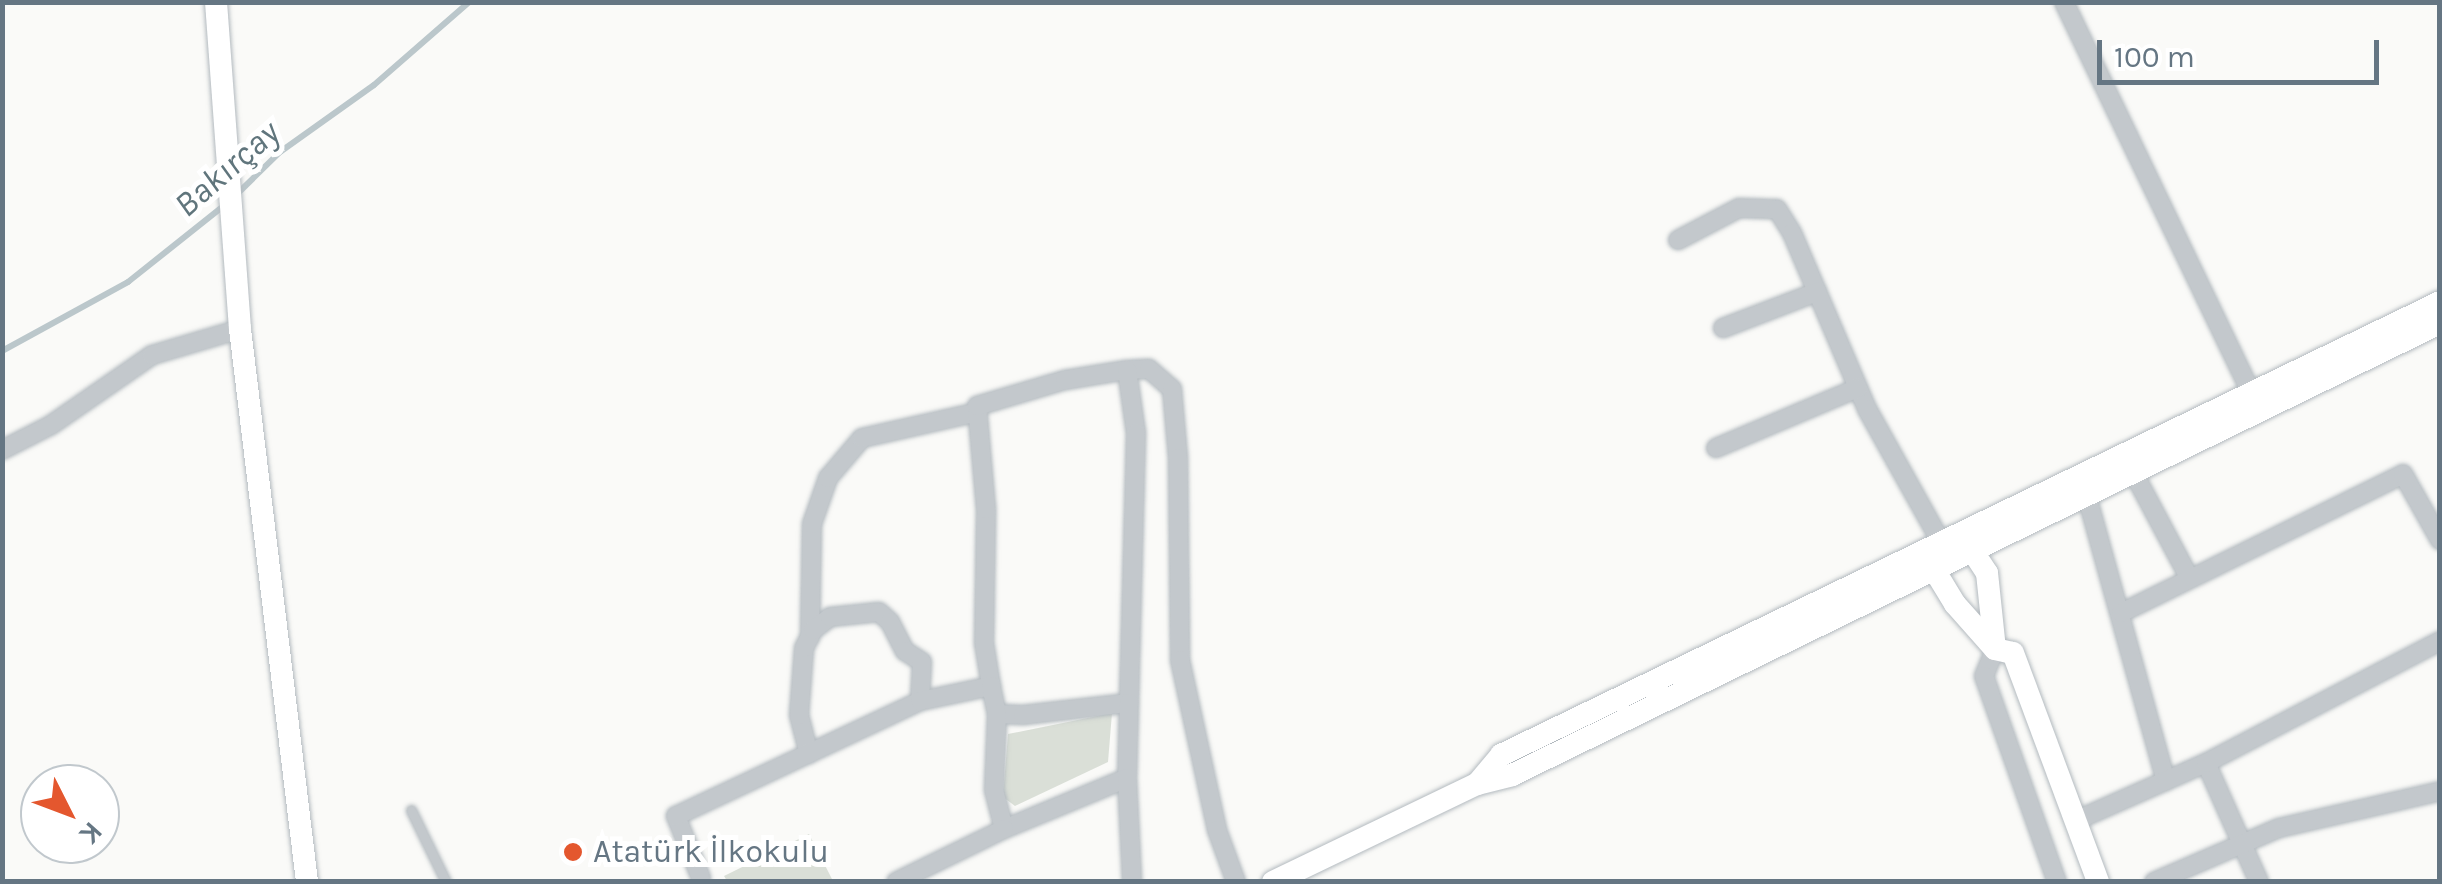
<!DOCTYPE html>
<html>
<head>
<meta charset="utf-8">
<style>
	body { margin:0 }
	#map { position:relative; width:2442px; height:884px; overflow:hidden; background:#fafaf8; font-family:Karla,sans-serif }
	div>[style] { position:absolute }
	.green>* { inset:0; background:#dadfd7 }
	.stream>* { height:6px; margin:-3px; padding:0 3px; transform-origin:3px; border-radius:3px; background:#bbc7cb }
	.roads { filter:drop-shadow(0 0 2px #b3babf) drop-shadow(0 0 2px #b3babf) }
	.lane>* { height:9px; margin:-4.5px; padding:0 4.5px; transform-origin:4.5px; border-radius:4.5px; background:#c3c8cc }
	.street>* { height:18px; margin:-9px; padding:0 9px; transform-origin:9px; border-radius:9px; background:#c3c8cc }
	.secondary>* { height:22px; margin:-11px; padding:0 11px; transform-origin:11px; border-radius:11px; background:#fff }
	.dots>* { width:28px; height:28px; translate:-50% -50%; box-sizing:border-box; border:5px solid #fff; border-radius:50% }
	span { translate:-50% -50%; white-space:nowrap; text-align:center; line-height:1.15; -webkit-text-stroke:10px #fff; paint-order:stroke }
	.poi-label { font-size:32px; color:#657683 }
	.left { translate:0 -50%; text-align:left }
	.water-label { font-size:35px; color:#60757c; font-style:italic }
	.frame { position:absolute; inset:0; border:5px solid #657683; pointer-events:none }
	.north { position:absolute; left:20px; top:764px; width:100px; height:100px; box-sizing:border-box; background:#fff; border:2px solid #c1c8cd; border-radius:50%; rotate:132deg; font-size:28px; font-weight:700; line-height:40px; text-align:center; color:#657683 }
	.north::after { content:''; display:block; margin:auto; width:35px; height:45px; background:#e4572e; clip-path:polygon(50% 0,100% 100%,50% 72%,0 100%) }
	.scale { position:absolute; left:2097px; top:40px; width:282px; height:45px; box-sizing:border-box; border:5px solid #657683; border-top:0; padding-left:12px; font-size:30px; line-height:35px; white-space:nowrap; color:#657683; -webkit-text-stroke:8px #fff; paint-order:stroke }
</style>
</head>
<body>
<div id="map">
	<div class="green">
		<div style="clip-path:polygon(1112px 713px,1108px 762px,1015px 806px,1003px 797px,1008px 734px)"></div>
		<div style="clip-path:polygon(809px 834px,833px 881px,727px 881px,724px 876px)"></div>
	</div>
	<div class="stream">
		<div style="left:235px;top:196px;width:63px;rotate:-44.4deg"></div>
		<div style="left:280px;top:152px;width:115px;rotate:-35.5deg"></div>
		<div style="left:374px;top:85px;width:126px;rotate:-41.1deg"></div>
		<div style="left:2px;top:351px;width:144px;rotate:-28.7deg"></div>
		<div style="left:128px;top:282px;width:125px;rotate:-38.5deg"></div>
	</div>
	<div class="roads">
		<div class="lane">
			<div style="left:411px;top:810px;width:80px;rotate:64.1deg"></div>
		</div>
		<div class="street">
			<div style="left:2064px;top:2px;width:433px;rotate:64.4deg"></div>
			<div style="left:1678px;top:240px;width:69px;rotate:-27.7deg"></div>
			<div style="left:1739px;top:208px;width:38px;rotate:2deg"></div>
			<div style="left:1777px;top:209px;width:28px;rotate:58deg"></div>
			<div style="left:1792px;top:233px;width:191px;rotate:66.9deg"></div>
			<div style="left:1867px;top:409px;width:152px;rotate:60.9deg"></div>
			<div style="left:1723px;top:328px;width:101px;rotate:-21deg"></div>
			<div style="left:1127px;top:370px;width:22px;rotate:-3deg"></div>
			<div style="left:1149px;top:369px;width:30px;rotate:41deg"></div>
			<div style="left:1172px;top:389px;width:69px;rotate:85deg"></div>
			<div style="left:1178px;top:458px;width:202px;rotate:89.4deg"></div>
			<div style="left:1180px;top:660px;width:174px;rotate:77.7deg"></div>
			<div style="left:1217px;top:830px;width:55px;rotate:69.9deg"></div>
			<div style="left:1716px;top:448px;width:154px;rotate:-22.9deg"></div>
			<div style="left:2px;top:450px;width:55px;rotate:-27deg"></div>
			<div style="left:51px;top:425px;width:123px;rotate:-34.7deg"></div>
			<div style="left:152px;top:355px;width:92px;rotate:-16.5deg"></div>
			<div style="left:2132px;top:470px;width:123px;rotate:62deg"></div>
			<div style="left:2086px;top:493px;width:299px;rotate:74.5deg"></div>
			<div style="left:2121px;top:613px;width:314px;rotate:-26.2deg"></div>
			<div style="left:2403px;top:474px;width:76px;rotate:60.7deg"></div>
			<div style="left:810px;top:637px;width:113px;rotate:-89deg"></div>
			<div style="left:812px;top:524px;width:49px;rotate:-70.8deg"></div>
			<div style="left:828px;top:478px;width:52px;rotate:-49.6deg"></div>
			<div style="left:862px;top:438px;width:119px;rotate:-12.6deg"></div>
			<div style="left:1995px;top:649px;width:29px;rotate:112deg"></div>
			<div style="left:1984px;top:676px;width:219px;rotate:70.5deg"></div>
			<div style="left:991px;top:686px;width:44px;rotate:-99.2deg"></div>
			<div style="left:984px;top:643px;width:134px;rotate:-89.1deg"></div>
			<div style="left:986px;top:509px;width:103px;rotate:-95deg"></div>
			<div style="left:977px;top:406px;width:92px;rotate:-16.5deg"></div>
			<div style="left:1065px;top:380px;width:63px;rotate:-9.2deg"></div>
			<div style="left:1127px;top:370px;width:64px;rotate:81.9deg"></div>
			<div style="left:1136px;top:433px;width:270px;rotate:91.5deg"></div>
			<div style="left:997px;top:714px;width:26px;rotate:2deg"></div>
			<div style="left:1023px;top:715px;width:107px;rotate:-6.5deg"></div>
			<div style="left:1129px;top:703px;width:75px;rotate:91.5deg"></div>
			<div style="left:809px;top:754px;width:40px;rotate:-104.4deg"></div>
			<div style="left:799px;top:715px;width:67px;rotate:-85.7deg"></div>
			<div style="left:804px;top:648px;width:20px;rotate:-63deg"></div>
			<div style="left:813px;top:630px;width:21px;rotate:-37deg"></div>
			<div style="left:830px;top:617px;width:49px;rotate:-5.8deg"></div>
			<div style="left:879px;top:612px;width:15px;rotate:42deg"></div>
			<div style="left:890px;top:622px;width:33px;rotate:63deg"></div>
			<div style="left:905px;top:651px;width:20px;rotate:33deg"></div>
			<div style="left:922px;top:662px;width:39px;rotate:93deg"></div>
			<div style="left:2206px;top:763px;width:130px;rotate:66deg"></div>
			<div style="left:2075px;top:821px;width:143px;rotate:-23.9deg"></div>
			<div style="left:2206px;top:763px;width:264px;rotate:-27.5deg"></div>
			<div style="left:1004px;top:829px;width:133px;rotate:-22.5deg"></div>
			<div style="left:1127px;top:778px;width:104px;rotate:87.2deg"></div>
			<div style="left:701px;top:878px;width:67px;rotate:-112deg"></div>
			<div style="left:676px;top:816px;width:270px;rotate:-25.2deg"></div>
			<div style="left:920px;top:701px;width:73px;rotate:-11.9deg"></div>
			<div style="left:991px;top:686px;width:29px;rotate:78deg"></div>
			<div style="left:997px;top:714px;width:76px;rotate:92.3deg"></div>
			<div style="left:994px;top:790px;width:40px;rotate:75.6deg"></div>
			<div style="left:1004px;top:829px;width:120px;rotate:153.9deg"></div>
			<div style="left:2154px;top:882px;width:136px;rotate:-23.4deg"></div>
			<div style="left:2279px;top:828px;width:165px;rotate:-12.9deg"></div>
		</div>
		<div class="secondary">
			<div style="left:216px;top:2px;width:328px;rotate:85.8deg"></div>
			<div style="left:240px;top:329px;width:557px;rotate:83.09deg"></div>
			<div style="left:1964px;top:538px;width:42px;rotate:56.7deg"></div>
			<div style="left:1987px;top:573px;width:76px;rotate:84deg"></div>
			<div style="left:1927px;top:558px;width:54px;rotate:58.7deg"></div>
			<div style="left:1955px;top:604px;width:60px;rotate:48.4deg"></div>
			<div style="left:1995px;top:649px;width:18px;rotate:13deg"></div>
			<div style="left:2013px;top:653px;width:244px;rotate:69.6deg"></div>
			<div style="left:1477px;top:784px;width:38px;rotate:-50deg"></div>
			<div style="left:1501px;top:755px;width:1043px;rotate:-25.75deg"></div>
			<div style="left:1273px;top:882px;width:226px;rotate:-25.7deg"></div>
			<div style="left:1477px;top:784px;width:36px;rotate:-14deg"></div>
			<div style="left:1512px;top:775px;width:1032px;rotate:-25.97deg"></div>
		</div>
	</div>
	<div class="dots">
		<div style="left:573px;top:852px;background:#e4572e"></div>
	</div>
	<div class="poi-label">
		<span class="left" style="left:593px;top:852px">Atatürk İlkokulu</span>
	</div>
	<div class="water-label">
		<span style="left:227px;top:169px;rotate:-41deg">Bakırçay</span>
	</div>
	<div class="frame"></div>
	<div class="north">K</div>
	<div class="scale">100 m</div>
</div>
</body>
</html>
